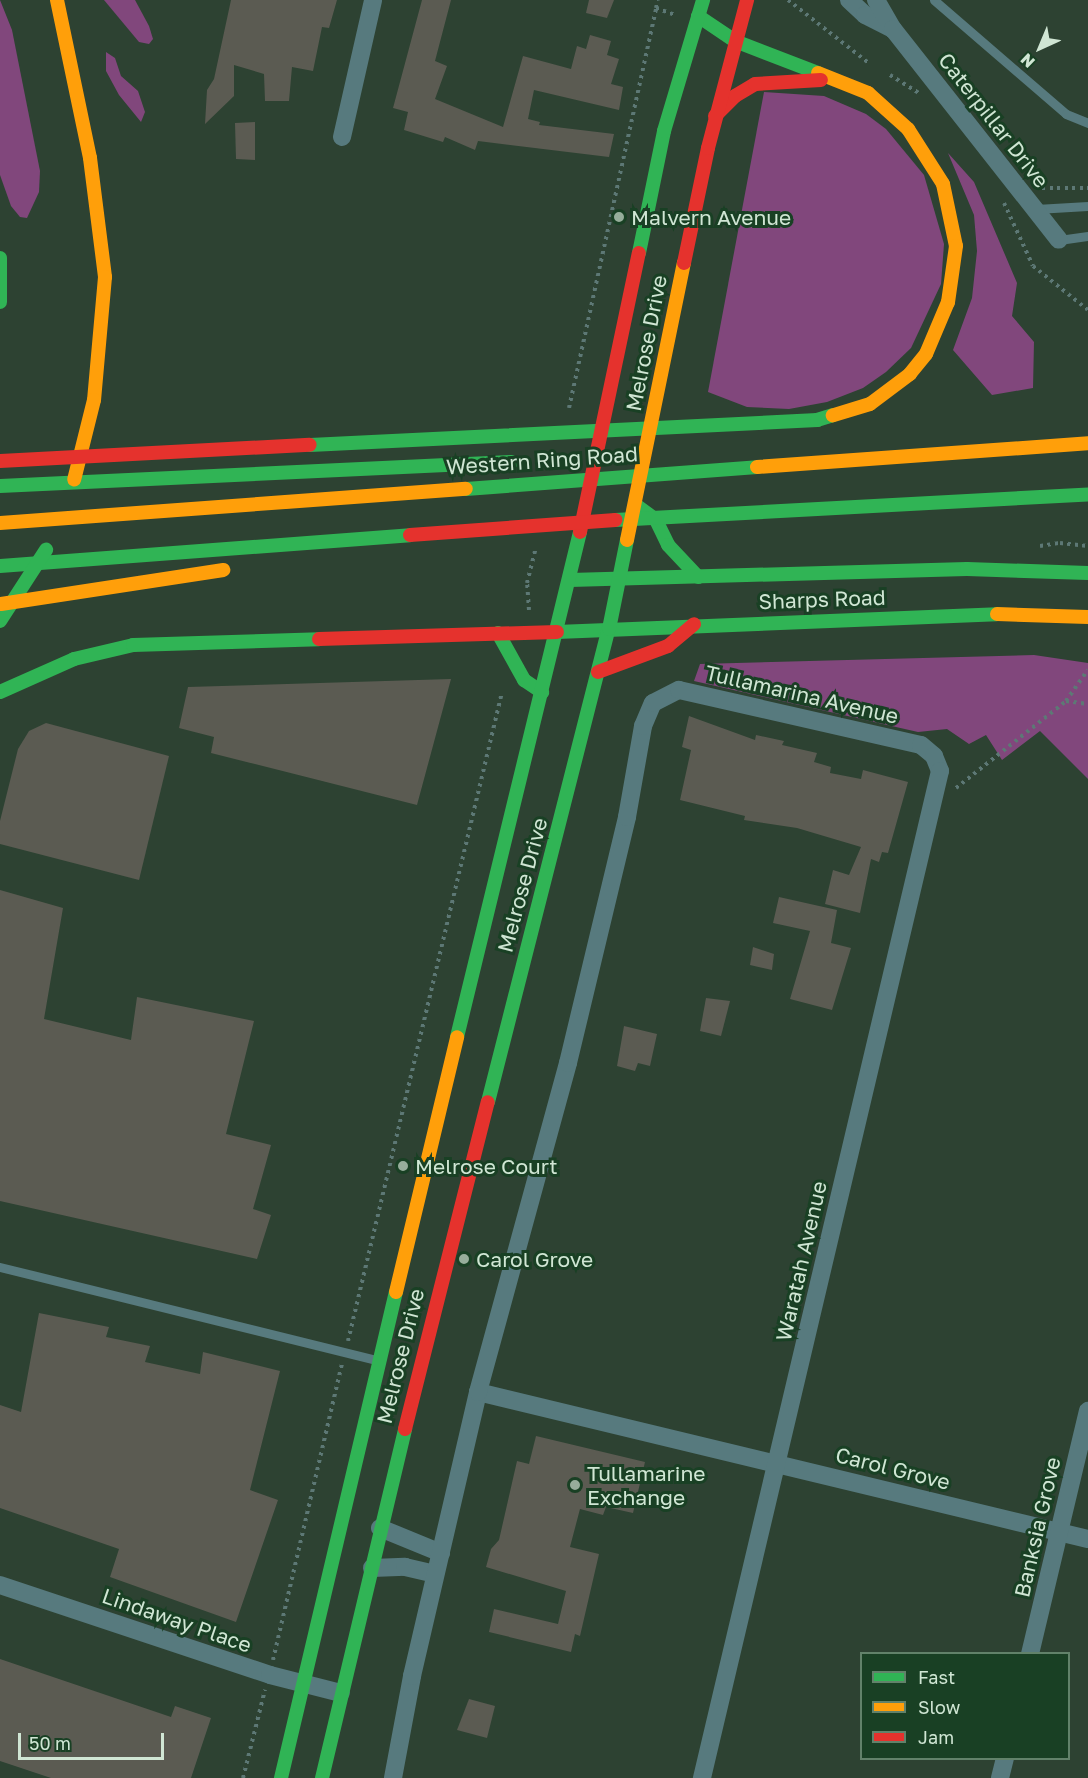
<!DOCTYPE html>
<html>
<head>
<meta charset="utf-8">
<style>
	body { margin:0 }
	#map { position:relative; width:1088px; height:1778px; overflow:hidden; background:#2d4232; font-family:"Golos Text",sans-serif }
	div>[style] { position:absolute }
	.green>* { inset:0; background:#81477c }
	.building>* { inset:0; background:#5b5b52 }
	.path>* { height:4px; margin-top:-2px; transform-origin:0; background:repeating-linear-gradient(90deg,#5d7875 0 3px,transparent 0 7.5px) }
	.lane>* { height:9px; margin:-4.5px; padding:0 4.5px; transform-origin:4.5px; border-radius:4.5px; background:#577a7e }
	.street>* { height:18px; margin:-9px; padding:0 9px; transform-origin:9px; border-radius:9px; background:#577a7e }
	.fast>* { height:14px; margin:-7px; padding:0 7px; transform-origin:7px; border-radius:7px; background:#30b455 }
	.slow>* { height:14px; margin:-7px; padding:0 7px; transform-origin:7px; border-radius:7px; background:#ff9f0a }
	.jam>* { height:14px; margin:-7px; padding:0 7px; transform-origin:7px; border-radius:7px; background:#e5322d }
	.dots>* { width:16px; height:16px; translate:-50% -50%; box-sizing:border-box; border:3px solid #194024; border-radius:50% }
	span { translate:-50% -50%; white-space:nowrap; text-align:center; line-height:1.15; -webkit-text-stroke:6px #194024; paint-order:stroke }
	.street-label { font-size:21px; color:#d0e6d4 }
	.poi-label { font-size:21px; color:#d0e6d4 }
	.left { translate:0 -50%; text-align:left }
	.legend { position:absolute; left:860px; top:1652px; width:210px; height:108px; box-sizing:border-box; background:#194024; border:2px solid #62826a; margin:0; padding:8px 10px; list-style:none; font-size:18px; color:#d0e6d4 }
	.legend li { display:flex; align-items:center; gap:12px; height:30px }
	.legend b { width:30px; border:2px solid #62826a }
	.north { position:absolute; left:1010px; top:18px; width:60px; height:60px; -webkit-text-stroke:4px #194024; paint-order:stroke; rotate:224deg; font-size:16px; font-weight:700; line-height:24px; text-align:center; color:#d0e6d4 }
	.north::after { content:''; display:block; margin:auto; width:21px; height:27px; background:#d0e6d4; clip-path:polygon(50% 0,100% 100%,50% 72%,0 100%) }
	.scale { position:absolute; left:18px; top:1733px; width:146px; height:27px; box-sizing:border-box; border:3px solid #d0e6d4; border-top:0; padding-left:8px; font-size:18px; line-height:21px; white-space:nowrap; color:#d0e6d4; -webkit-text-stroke:4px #194024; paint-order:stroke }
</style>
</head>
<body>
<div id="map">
	<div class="green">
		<div style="clip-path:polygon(0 0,12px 30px,40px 171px,39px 192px,27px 218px,20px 217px,11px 206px,0 175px)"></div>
		<div style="clip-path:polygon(104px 0,135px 0,149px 26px,153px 39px,149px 44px,139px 42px)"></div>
		<div style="clip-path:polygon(106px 52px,115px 58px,121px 76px,138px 91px,145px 112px,141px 122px,119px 95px,106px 71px)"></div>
		<div style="clip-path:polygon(764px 92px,824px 96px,866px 114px,886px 129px,924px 175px,944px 244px,941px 284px,911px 348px,886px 372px,863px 388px,827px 402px,789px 409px,747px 407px,708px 392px)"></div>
		<div style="clip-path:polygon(948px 153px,974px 182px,1017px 283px,1012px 316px,1034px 342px,1033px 388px,992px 395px,953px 350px,972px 298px,977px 251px,974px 215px)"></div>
		<div style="clip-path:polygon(1034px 655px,1088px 663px,1088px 779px,1040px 731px,1002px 760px,986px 735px,969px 744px,947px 729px,918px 732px,694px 681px,700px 664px)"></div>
	</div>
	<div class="building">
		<div style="clip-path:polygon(231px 0,337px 0,329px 28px,322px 27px,313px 71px,292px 67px,289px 101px,265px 101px,264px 74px,234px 65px,234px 96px,205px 124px,207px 90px,214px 79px)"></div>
		<div style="clip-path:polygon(422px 0,451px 0,435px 61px,447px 66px,435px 99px,503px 127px,523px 56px,571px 69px,577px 46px,586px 49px,590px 35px,611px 41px,607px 55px,619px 59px,611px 84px,623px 87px,619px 110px,534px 90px,528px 119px,540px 122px,539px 125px,614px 134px,609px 157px,478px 141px,475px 150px,445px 137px,443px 142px,404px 130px,408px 112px,393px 108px)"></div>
		<div style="clip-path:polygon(589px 0,614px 0,607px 18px,586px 13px)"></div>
		<div style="clip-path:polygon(255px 122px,255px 160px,236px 159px,235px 123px)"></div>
		<div style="clip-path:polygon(451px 679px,417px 805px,211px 753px,214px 737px,179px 728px,188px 687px)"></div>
		<div style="clip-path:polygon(689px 716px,755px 740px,756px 735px,784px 741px,782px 745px,817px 753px,814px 762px,831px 767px,830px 773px,861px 779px,863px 770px,908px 782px,888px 853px,882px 852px,879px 862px,871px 859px,860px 913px,825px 904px,833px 870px,849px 875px,861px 847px,797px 828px,744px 820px,745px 816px,680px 800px,691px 750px,682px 747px)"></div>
		<div style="clip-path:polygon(46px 723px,169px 756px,139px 880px,0 844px,0 821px,18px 749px,29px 731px)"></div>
		<div style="clip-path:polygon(0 890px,63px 908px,44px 1019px,131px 1040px,137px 997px,254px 1021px,226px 1134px,271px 1145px,253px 1209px,271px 1215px,257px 1259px,0 1201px)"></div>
		<div style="clip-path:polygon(779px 897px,837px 910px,831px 943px,851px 948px,832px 1010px,790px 999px,810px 931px,773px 923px)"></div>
		<div style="clip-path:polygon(753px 947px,774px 954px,772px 970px,750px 965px)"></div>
		<div style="clip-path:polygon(706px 998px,730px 1001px,721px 1036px,700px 1031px)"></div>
		<div style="clip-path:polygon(624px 1026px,657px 1034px,650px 1066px,638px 1063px,635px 1071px,617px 1066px)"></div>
		<div style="clip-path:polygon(39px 1313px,109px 1327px,106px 1337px,150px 1346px,145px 1362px,200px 1374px,203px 1352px,280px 1371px,250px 1490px,278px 1500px,236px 1622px,110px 1577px,119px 1549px,0 1508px,0 1405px,21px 1412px)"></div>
		<div style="clip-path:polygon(536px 1436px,645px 1462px,633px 1513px,606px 1507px,603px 1515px,580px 1509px,570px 1547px,599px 1554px,580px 1636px,575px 1634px,571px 1652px,489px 1632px,494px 1609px,558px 1624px,566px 1591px,486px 1567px,491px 1549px,499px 1540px,517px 1461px,529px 1464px)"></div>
		<div style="clip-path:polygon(0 1659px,171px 1717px,175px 1706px,211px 1718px,191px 1778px,51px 1778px,0 1761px)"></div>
		<div style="clip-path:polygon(469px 1699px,495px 1706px,487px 1738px,457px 1730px)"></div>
	</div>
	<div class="path">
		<div style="left:788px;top:0;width:104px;rotate:38deg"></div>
		<div style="left:656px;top:8px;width:8px;rotate:-76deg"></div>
		<div style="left:890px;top:75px;width:34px;rotate:32deg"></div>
		<div style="left:1042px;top:188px;width:46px"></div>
		<div style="left:1004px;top:203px;width:69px;rotate:65.3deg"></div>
		<div style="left:1033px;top:266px;width:70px;rotate:38.7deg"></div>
		<div style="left:569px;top:408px;width:409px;rotate:-77.7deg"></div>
		<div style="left:656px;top:8px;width:20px;rotate:20deg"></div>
		<div style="left:1040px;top:546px;width:20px;rotate:-9deg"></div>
		<div style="left:1060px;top:543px;width:28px;rotate:6deg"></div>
		<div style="left:529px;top:610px;width:27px;rotate:-94deg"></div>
		<div style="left:527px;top:583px;width:34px;rotate:-76deg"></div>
		<div style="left:1066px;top:701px;width:22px;rotate:8deg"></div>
		<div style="left:956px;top:788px;width:140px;rotate:-38.3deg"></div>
		<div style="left:1066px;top:701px;width:38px;rotate:-55deg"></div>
		<div style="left:348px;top:1341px;width:667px;rotate:-76.65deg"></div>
		<div style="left:273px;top:1660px;width:305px;rotate:-76.9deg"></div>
		<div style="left:243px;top:1778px;width:91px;rotate:-76deg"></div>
	</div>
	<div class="lane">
		<div style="left:934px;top:0;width:174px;rotate:40.8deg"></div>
		<div style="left:1066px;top:114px;width:24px;rotate:22deg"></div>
		<div style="left:1036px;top:209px;width:52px;rotate:-3.3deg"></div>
		<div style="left:1059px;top:240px;width:29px;rotate:-8deg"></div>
		<div style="left:0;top:1267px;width:387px;rotate:13.9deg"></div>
	</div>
	<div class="street">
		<div style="left:849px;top:0;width:22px;rotate:43deg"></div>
		<div style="left:865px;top:15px;width:31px;rotate:27deg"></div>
		<div style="left:876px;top:0;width:34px;rotate:60deg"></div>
		<div style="left:893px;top:29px;width:268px;rotate:51.8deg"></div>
		<div style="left:342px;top:137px;width:140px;rotate:-77.2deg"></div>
		<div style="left:478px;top:1392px;width:627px;rotate:13.55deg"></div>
		<div style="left:380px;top:1528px;width:66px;rotate:22.3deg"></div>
		<div style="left:372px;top:1568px;width:33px;rotate:-2deg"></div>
		<div style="left:405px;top:1567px;width:31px;rotate:13deg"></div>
		<div style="left:0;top:1585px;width:285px;rotate:18.4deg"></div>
		<div style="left:270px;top:1675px;width:73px;rotate:14.2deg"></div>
		<div style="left:1030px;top:1654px;width:250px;rotate:-76.6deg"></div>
		<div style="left:393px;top:1778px;width:104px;rotate:-79.4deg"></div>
		<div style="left:412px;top:1676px;width:292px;rotate:-76.9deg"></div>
		<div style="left:478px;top:1392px;width:341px;rotate:-74.7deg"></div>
		<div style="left:568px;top:1063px;width:253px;rotate:-76.5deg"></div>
		<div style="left:627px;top:817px;width:92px;rotate:-80deg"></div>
		<div style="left:643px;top:726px;width:25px;rotate:-67deg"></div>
		<div style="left:653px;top:703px;width:29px;rotate:-27deg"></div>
		<div style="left:679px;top:690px;width:248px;rotate:12.8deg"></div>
		<div style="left:921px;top:745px;width:17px;rotate:40deg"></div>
		<div style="left:934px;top:756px;width:16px;rotate:68deg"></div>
		<div style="left:940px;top:771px;width:1035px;rotate:103.3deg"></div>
		<div style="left:1000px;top:1778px;width:21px;rotate:-76deg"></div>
	</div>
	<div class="fast">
		<div style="left:698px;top:16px;width:45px;rotate:34deg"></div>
		<div style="left:735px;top:41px;width:89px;rotate:21.1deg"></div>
		<div style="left:639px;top:253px;width:125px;rotate:-78.4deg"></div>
		<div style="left:664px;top:131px;width:137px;rotate:-73.4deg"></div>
		<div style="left:0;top:258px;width:44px;rotate:90deg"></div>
		<div style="left:310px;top:445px;width:508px;rotate:-2.82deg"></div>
		<div style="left:817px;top:420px;width:17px;rotate:-17deg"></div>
		<div style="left:0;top:486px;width:512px;rotate:-2.69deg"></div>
		<div style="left:466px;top:489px;width:292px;rotate:-4.3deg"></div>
		<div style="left:637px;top:506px;width:24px;rotate:36deg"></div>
		<div style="left:656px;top:520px;width:28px;rotate:64deg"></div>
		<div style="left:668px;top:545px;width:44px;rotate:46.8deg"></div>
		<div style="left:615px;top:520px;width:474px;rotate:-3.1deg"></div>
		<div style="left:0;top:566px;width:411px;rotate:-4.3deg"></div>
		<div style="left:570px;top:580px;width:397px;rotate:-1.6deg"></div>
		<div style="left:967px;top:569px;width:121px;rotate:1.9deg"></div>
		<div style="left:0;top:621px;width:85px;rotate:-57.1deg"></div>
		<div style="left:557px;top:632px;width:440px;rotate:-2.3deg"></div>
		<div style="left:498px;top:633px;width:54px;rotate:61deg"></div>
		<div style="left:524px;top:680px;width:22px;rotate:34deg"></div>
		<div style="left:0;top:692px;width:81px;rotate:-24deg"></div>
		<div style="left:74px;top:659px;width:61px;rotate:-13.3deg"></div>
		<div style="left:133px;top:645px;width:186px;rotate:-1.8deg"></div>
		<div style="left:457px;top:1037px;width:520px;rotate:-76.31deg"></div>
		<div style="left:488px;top:1102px;width:488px;rotate:-75.7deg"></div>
		<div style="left:609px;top:629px;width:91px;rotate:-78.6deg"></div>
		<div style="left:281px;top:1778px;width:499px;rotate:-76.7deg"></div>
		<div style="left:322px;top:1778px;width:359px;rotate:-76.6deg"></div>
	</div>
	<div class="slow">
		<div style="left:57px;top:0;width:161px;rotate:78.2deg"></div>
		<div style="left:90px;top:158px;width:120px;rotate:82.8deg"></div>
		<div style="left:105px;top:277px;width:123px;rotate:95.1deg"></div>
		<div style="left:94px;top:400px;width:82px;rotate:104deg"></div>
		<div style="left:818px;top:73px;width:54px;rotate:21.8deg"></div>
		<div style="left:868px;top:93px;width:54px;rotate:42deg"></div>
		<div style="left:908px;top:129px;width:65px;rotate:57.5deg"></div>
		<div style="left:943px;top:184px;width:63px;rotate:78.2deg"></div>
		<div style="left:956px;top:246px;width:57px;rotate:98.1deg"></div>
		<div style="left:948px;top:302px;width:56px;rotate:112.9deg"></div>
		<div style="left:926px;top:354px;width:26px;rotate:129deg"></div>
		<div style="left:910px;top:374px;width:50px;rotate:143.1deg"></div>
		<div style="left:870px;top:404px;width:39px;rotate:163deg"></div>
		<div style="left:757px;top:467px;width:332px;rotate:-4.1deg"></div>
		<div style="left:0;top:523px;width:467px;rotate:-4.2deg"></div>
		<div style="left:627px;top:540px;width:283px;rotate:-78.4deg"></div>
		<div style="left:1px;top:604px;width:225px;rotate:-8.7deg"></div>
		<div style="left:997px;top:614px;width:91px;rotate:1.9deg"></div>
		<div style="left:396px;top:1292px;width:262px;rotate:-76.5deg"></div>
	</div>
	<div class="jam">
		<div style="left:715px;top:116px;width:28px;rotate:-45deg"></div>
		<div style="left:735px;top:96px;width:23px;rotate:-31deg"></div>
		<div style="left:755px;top:84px;width:66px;rotate:-3.5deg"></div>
		<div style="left:684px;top:263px;width:117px;rotate:-78.2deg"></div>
		<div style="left:708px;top:148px;width:153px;rotate:-75.2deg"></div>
		<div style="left:0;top:461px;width:310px;rotate:-3deg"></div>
		<div style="left:580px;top:532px;width:285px;rotate:-78.1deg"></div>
		<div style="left:410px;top:535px;width:206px;rotate:-4.2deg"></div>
		<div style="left:319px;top:639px;width:238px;rotate:-1.7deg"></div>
		<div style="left:598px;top:672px;width:75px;rotate:-20.4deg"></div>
		<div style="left:668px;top:646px;width:34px;rotate:-40deg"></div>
		<div style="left:405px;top:1429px;width:337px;rotate:-75.8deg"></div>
	</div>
	<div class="dots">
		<div style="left:619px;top:217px;background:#97ad9b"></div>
		<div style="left:403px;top:1166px;background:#97ad9b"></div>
		<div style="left:464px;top:1259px;background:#97ad9b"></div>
		<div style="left:575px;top:1485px;background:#97ad9b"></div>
	</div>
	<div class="street-label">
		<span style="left:994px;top:120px;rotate:52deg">Caterpillar Drive</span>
		<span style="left:646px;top:343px;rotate:-79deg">Melrose Drive</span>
		<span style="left:542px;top:460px;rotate:-4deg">Western Ring Road</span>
		<span style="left:822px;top:599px;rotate:-2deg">Sharps Road</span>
		<span style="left:802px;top:694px;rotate:13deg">Tullamarina Avenue</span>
		<span style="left:522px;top:885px;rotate:-75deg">Melrose Drive</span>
		<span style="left:801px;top:1261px;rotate:-77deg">Waratah Avenue</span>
		<span style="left:400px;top:1356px;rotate:-76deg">Melrose Drive</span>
		<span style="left:893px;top:1468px;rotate:14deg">Carol Grove</span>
		<span style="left:1037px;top:1527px;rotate:-77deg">Banksia Grove</span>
		<span style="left:177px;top:1620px;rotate:19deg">Lindaway Place</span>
	</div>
	<div class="poi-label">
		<span class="left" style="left:631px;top:217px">Malvern Avenue</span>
		<span class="left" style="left:415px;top:1166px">Melrose Court</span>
		<span class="left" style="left:476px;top:1259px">Carol Grove</span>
		<span class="left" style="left:587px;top:1485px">Tullamarine<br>Exchange</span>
	</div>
	<ul class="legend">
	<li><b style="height:8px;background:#30b455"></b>Fast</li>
	<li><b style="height:8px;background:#ff9f0a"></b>Slow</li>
	<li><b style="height:8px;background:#e5322d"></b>Jam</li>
	</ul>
	<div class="north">N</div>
	<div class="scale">50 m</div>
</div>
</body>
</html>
